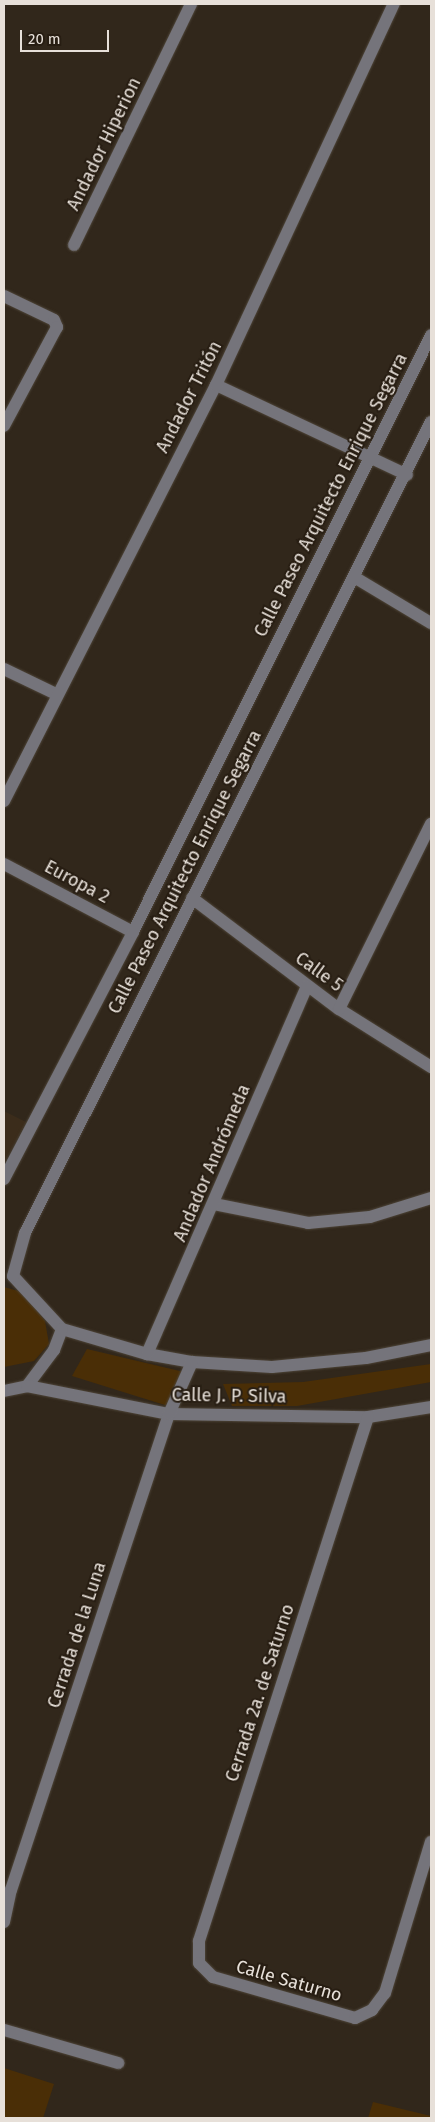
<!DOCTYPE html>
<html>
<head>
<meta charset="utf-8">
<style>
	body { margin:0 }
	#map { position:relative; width:435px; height:2122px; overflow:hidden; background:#31271b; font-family:"Fira Sans",sans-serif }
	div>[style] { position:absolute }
	.built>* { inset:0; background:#3b2c1b }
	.green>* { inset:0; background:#4a2e06 }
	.roads { filter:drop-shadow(0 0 1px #4e4539) drop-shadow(0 0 1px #4e4539) }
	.minor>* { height:12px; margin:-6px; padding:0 6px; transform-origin:6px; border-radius:6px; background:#75747b }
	span { translate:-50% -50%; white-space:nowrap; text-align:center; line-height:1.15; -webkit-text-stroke:4px #271d12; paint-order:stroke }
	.street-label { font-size:18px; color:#e7e0d9 }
	.frame { position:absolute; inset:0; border:5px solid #e7e0d9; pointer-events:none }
	.scale { position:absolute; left:20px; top:30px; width:89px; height:22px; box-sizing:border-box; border:2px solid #e7e0d9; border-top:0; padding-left:6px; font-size:15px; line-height:18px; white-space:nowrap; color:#e7e0d9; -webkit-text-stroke:4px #271d12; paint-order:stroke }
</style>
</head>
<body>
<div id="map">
	<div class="built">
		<div style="clip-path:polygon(4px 1111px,26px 1122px,4px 1163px)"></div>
	</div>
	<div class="green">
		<div style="clip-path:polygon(4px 1287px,22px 1292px,45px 1321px,49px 1344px,34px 1361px,4px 1367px)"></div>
		<div style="clip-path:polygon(87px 1349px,184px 1372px,168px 1406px,72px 1376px)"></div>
		<div style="clip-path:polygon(431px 1364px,431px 1382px,297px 1406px,232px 1406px,223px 1384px,303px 1382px)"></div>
		<div style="clip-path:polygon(4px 2068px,54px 2084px,43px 2118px,4px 2118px)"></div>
		<div style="clip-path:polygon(373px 2102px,431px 2116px,431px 2118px,368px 2118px)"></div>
	</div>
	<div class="roads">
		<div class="minor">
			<div style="left:74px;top:245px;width:268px;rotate:-64.1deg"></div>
			<div style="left:4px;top:296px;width:55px;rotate:25.6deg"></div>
			<div style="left:54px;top:320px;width:8px;rotate:67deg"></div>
			<div style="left:57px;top:327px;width:112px;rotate:118.2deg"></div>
			<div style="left:216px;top:385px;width:211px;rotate:25.2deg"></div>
			<div style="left:354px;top:577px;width:90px;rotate:30.9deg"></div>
			<div style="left:4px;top:669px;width:58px;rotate:25.7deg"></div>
			<div style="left:4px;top:801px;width:467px;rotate:-63deg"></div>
			<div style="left:216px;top:385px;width:421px;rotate:-65deg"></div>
			<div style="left:4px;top:864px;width:146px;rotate:27.8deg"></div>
			<div style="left:192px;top:898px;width:184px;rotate:37.1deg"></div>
			<div style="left:339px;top:1009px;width:109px;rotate:32.2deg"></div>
			<div style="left:339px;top:1009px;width:207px;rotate:-63.6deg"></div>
			<div style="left:4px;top:1179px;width:279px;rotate:-62.4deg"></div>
			<div style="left:133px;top:932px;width:667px;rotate:-63.47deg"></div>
			<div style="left:214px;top:1204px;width:96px;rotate:11.4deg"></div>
			<div style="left:308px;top:1223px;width:62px;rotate:-5.5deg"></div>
			<div style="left:370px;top:1217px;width:64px;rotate:-17.3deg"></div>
			<div style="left:62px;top:1329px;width:72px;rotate:-132.8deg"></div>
			<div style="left:13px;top:1276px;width:45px;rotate:-74.4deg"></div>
			<div style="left:25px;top:1233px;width:907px;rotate:-63.41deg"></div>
			<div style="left:62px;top:1329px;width:89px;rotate:16.4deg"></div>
			<div style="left:147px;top:1354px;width:46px;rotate:10.1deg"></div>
			<div style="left:192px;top:1362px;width:80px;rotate:3.6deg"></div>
			<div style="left:272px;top:1367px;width:94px;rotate:-5.5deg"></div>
			<div style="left:366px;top:1358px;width:66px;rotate:-11.3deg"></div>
			<div style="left:147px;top:1354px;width:401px;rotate:-66.5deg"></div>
			<div style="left:27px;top:1386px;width:45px;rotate:-53.1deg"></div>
			<div style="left:54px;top:1350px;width:22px;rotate:-69deg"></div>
			<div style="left:4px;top:1391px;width:24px;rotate:-12deg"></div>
			<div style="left:27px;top:1386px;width:145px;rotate:11.2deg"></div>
			<div style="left:169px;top:1414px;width:199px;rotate:0.9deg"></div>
			<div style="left:368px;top:1417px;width:64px;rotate:-9deg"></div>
			<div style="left:368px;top:1417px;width:551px;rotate:107.88deg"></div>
			<div style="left:199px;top:1941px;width:22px;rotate:90deg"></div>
			<div style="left:199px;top:1963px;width:20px;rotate:45deg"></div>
			<div style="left:213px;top:1977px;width:148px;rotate:16.1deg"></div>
			<div style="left:355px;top:2018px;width:19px;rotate:-25deg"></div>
			<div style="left:372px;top:2010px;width:21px;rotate:-53deg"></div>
			<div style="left:385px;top:1993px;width:158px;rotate:-73.1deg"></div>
			<div style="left:4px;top:1922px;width:33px;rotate:-78deg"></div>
			<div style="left:11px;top:1890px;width:502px;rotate:-71.64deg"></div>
			<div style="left:169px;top:1414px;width:57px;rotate:-66.1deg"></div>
			<div style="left:4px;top:2030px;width:119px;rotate:16.1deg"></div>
		</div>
	</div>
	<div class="street-label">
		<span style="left:104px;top:144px;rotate:-64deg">Andador Hiperion</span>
		<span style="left:189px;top:397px;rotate:-63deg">Andador Tritón</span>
		<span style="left:331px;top:495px;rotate:-63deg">Calle Paseo Arquitecto Enrique Segarra</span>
		<span style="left:185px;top:872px;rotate:-63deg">Calle Paseo Arquitecto Enrique Segarra</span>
		<span style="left:77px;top:882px;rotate:28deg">Europa 2</span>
		<span style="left:319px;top:972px;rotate:36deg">Calle 5</span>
		<span style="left:212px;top:1163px;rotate:-67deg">Andador Andrómeda</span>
		<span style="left:229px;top:1396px;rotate:1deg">Calle J. P. Silva</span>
		<span style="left:77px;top:1635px;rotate:-72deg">Cerrada de la Luna</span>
		<span style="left:260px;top:1693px;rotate:-72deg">Cerrada 2a. de Saturno</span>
		<span style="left:289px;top:1981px;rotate:16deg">Calle Saturno</span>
	</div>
	<div class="frame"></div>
	<div class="scale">20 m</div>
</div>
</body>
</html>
